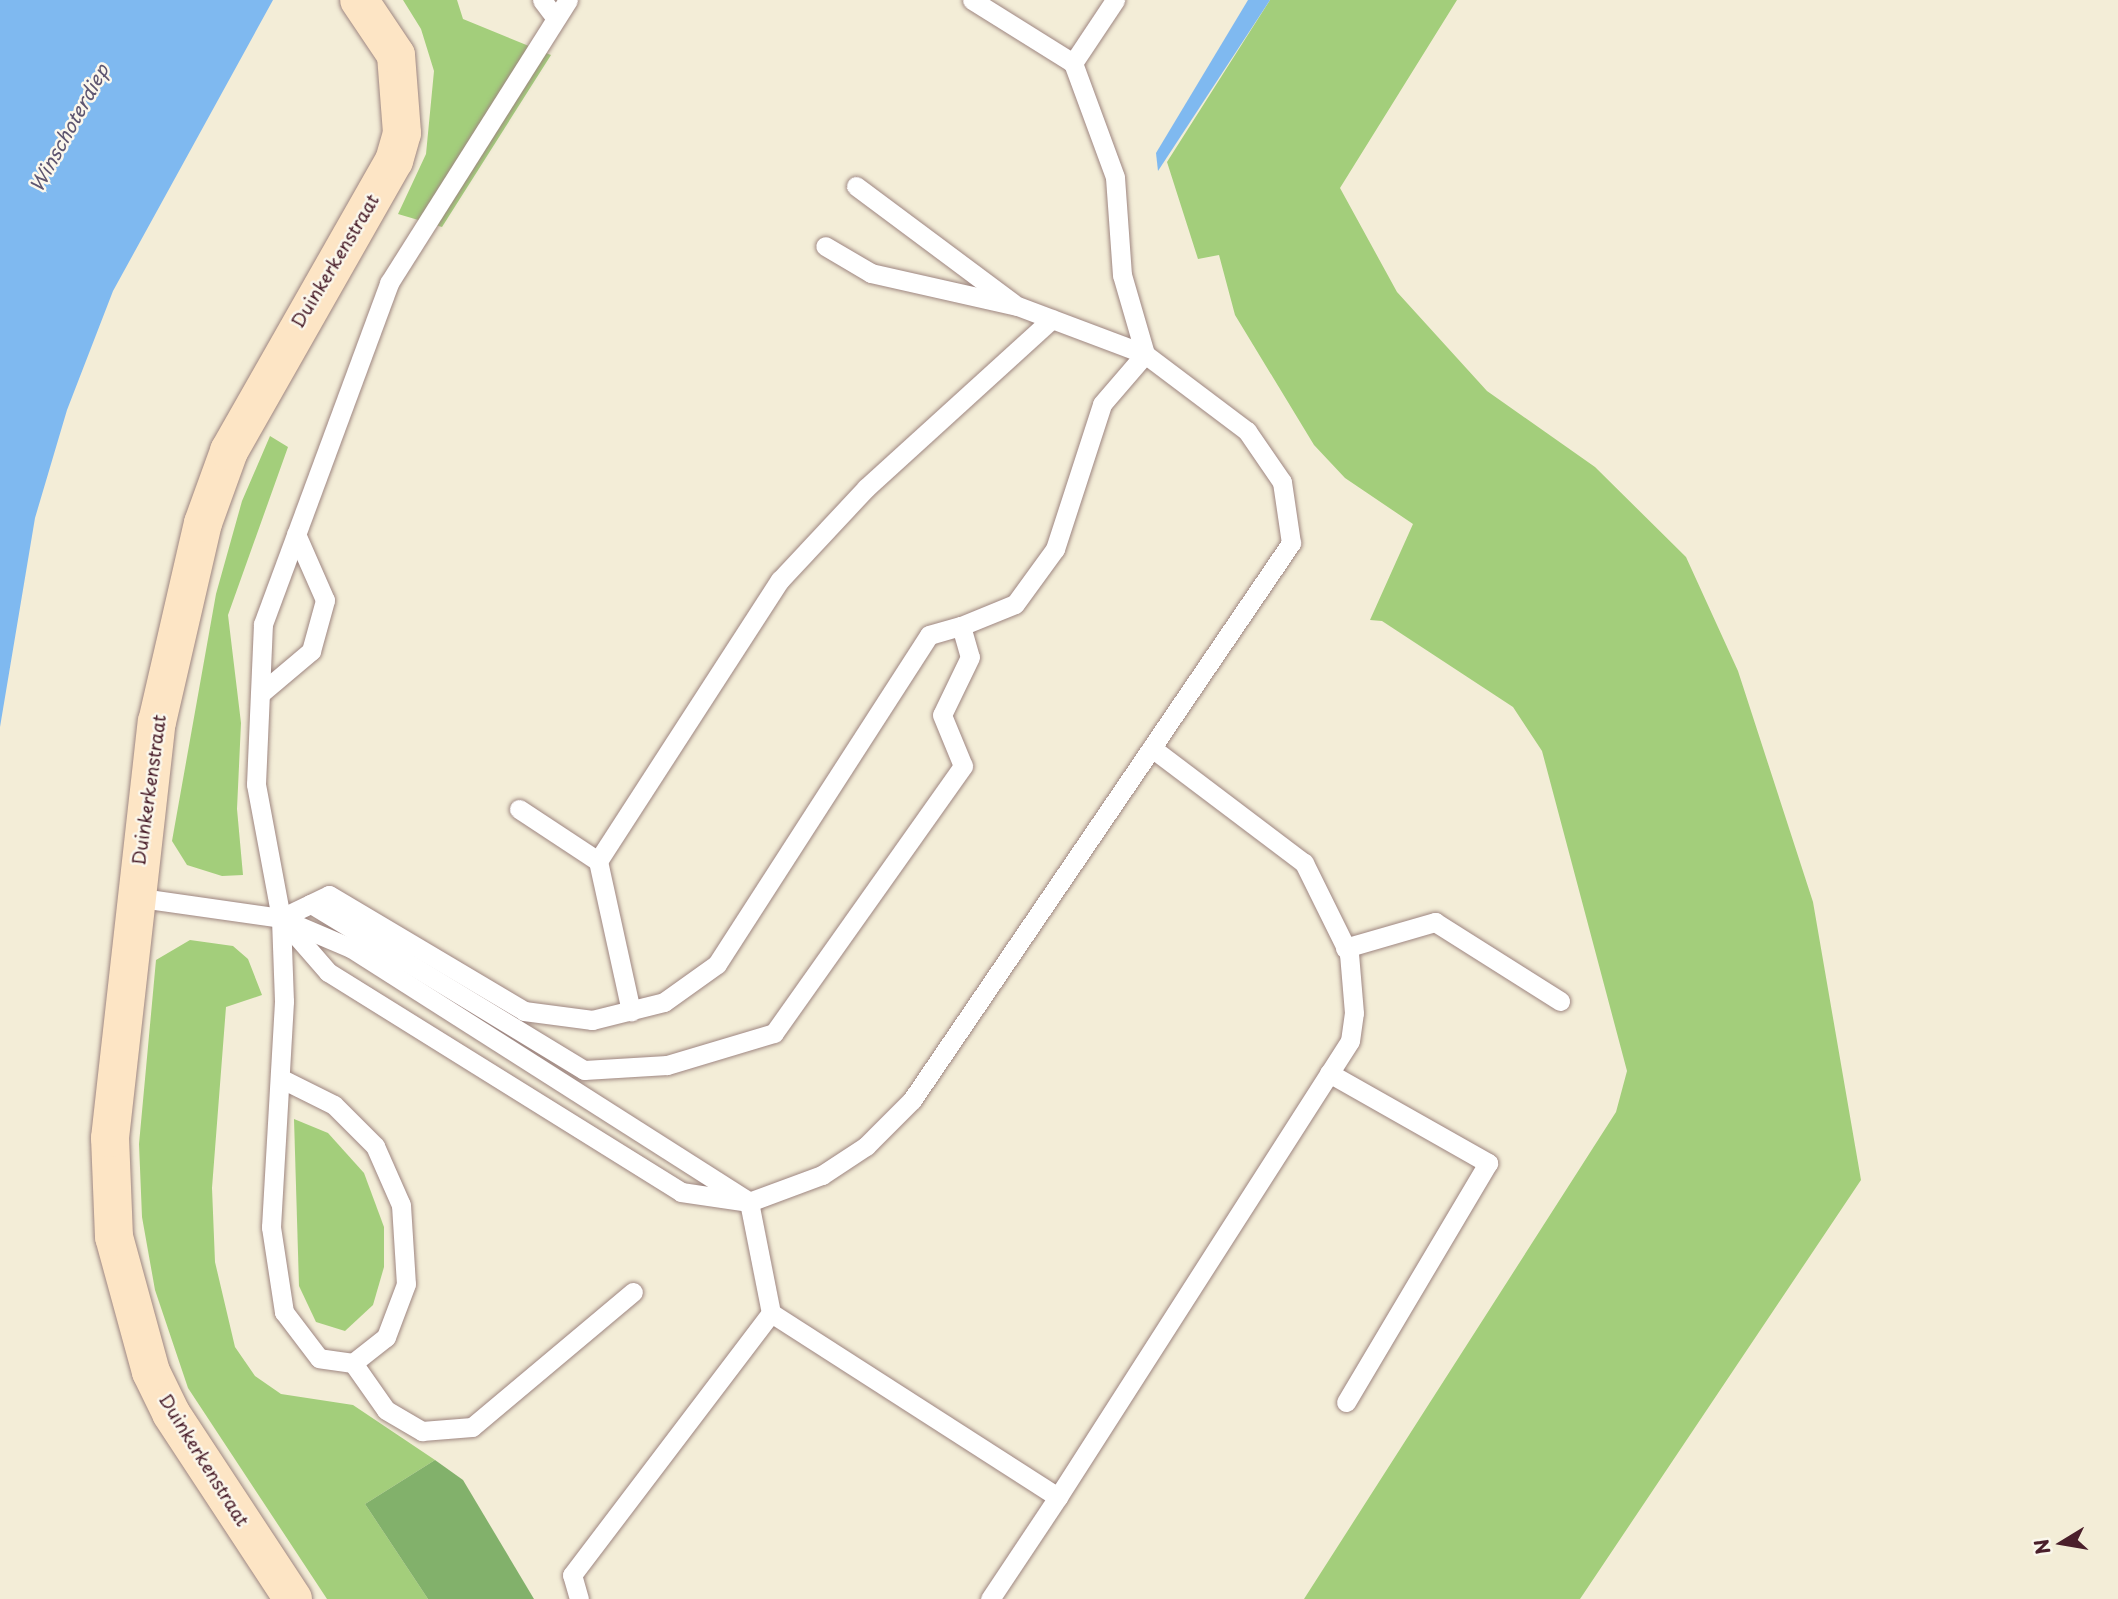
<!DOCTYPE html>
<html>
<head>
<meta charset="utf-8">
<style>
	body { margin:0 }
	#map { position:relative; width:2118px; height:1599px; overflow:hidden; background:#f3edd7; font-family:"Playpen Sans",sans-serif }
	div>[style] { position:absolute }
	.green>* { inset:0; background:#a3ce7b }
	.forest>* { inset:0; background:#82b16b }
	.water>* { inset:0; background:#7fb9f0 }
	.roads { filter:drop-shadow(0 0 2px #9e8681) drop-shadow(0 0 2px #9e8681) }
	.service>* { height:19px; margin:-9.5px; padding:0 9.5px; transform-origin:9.5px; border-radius:9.5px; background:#fff }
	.secondary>* { height:38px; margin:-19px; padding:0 19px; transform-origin:19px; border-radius:19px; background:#fde5c5 }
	span { translate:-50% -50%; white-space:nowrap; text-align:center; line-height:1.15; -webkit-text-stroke:5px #fbf7ec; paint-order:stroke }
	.street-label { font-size:18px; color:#4a1f2b }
	.water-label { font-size:19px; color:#5d5570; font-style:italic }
	.north { position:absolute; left:2027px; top:1508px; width:70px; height:70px; -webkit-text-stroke:5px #fbf7ec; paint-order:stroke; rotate:259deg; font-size:19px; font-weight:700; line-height:28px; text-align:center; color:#4a1f2b }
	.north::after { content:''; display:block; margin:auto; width:24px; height:32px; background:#4a1f2b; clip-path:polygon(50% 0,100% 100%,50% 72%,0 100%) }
</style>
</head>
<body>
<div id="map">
	<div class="green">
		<div style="clip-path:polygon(403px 0,457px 0,463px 19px,551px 55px,442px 227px,398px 214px,426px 154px,434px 71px,421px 29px)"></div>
		<div style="clip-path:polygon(1270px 0,1457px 0,1340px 188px,1397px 292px,1487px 391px,1595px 467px,1686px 557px,1738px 671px,1813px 902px,1861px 1180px,1580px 1599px,1304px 1599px,1616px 1112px,1627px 1071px,1542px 751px,1513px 707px,1382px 621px,1370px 620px,1413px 524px,1345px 478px,1314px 445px,1235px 315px,1219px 255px,1198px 259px,1167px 162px)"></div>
		<div style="clip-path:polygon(270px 436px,288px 447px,228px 615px,241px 723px,237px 809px,243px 875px,222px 876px,187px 865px,172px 841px,216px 594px,242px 501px)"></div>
		<div style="clip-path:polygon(190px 940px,233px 946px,248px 959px,262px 995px,226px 1007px,212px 1188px,215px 1262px,235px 1347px,255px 1376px,281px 1394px,353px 1405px,435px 1460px,365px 1504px,428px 1599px,327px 1599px,188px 1388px,155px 1290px,142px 1217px,139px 1144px,156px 960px)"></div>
		<div style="clip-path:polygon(294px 1119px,328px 1133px,364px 1173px,384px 1227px,384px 1267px,373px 1305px,345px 1331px,316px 1322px,299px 1286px)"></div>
	</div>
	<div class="forest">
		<div style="clip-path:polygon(435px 1460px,463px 1480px,534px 1599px,428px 1599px,365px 1504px)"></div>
	</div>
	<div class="water">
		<div style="clip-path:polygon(0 0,273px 0,113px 291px,67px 410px,35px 518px,0 727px)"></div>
		<div style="clip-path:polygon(1248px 0,1270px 0,1158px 171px,1156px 153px)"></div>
	</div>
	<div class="roads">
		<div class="service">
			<div style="left:542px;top:0;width:21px;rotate:53deg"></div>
			<div style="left:1073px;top:63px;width:76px;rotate:-56.3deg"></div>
			<div style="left:856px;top:186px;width:196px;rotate:36.7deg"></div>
			<div style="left:961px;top:626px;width:58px;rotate:-22.2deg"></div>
			<div style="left:1015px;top:604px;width:68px;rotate:-54deg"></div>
			<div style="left:1055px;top:549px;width:152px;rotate:-72deg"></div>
			<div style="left:1102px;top:404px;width:66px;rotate:-49.3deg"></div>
			<div style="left:1145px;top:354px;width:82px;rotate:-106.2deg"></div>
			<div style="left:1122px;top:275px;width:98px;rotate:-94.1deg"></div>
			<div style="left:1115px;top:177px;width:121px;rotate:-110.2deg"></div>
			<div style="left:1073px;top:63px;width:119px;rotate:-148deg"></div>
			<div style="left:260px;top:694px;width:67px;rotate:-40.1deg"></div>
			<div style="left:311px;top:651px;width:53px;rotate:-74.6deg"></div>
			<div style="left:325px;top:600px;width:72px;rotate:-113.7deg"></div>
			<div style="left:519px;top:809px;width:95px;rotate:33.4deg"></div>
			<div style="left:598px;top:861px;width:154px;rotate:77.6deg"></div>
			<div style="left:598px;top:861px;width:335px;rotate:-57.1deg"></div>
			<div style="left:780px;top:580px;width:126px;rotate:-46.9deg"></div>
			<div style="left:866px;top:488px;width:251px;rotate:-42.3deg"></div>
			<div style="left:134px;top:897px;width:148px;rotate:8.1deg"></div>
			<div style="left:281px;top:918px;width:53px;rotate:-25.6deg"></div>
			<div style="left:329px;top:895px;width:227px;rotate:30.7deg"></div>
			<div style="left:524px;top:1011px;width:69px;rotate:7.5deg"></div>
			<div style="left:592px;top:1020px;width:74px;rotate:-14deg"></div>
			<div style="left:664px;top:1002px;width:65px;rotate:-35.6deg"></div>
			<div style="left:717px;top:964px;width:391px;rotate:-57.2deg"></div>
			<div style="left:929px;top:635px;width:33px;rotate:-16deg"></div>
			<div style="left:961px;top:626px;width:32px;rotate:74deg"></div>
			<div style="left:970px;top:657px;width:64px;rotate:115.8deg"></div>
			<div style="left:942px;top:715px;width:55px;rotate:67.6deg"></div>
			<div style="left:963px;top:766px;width:327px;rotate:125.3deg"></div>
			<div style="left:774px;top:1033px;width:112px;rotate:163.3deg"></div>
			<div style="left:667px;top:1065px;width:83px;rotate:176.6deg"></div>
			<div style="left:584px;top:1070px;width:320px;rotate:-148.7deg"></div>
			<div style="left:281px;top:918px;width:72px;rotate:49deg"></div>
			<div style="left:328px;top:972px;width:416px;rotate:31.9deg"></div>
			<div style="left:681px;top:1192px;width:69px;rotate:8.4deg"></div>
			<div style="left:749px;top:1202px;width:78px;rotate:-20.3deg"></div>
			<div style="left:822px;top:1175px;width:53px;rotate:-33.4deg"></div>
			<div style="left:866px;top:1146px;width:65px;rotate:-45deg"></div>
			<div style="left:912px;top:1100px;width:674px;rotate:-55.77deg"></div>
			<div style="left:1291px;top:543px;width:62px;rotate:-98.4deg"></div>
			<div style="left:1282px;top:482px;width:62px;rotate:-124.5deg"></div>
			<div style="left:1247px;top:431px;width:128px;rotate:-143deg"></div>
			<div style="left:1145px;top:354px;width:137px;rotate:-159.4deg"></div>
			<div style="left:1017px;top:306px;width:150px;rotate:-167.3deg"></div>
			<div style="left:871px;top:273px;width:53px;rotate:-149.6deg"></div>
			<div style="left:285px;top:920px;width:72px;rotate:23deg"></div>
			<div style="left:351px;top:948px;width:472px;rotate:32.5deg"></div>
			<div style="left:749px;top:1202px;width:113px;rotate:78.8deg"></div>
			<div style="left:771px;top:1313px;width:341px;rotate:32.7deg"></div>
			<div style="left:1058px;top:1497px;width:541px;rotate:-57.37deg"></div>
			<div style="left:1350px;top:1041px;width:28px;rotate:-82deg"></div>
			<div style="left:1354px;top:1013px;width:59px;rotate:-94.8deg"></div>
			<div style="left:1349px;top:954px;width:102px;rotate:-116.3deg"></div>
			<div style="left:1304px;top:863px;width:191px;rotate:-142.9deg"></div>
			<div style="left:1345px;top:948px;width:94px;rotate:-16.1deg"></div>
			<div style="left:1435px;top:922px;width:148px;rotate:32.3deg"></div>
			<div style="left:1329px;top:1073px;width:183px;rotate:29.5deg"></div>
			<div style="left:1488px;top:1163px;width:278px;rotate:120.7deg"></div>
			<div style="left:280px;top:1078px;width:60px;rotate:26.6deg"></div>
			<div style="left:334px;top:1105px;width:58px;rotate:45deg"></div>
			<div style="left:375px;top:1146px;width:64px;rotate:66.2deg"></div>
			<div style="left:401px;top:1205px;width:79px;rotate:86.4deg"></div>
			<div style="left:406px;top:1284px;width:57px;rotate:110.7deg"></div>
			<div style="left:386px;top:1337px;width:42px;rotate:141.8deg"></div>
			<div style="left:353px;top:1363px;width:34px;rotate:-172deg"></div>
			<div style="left:319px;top:1358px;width:58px;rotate:-127.3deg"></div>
			<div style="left:284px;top:1312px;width:86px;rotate:-98.7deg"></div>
			<div style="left:271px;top:1227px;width:226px;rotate:-86.7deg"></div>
			<div style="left:284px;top:1001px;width:83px;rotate:-92.1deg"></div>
			<div style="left:281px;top:918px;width:136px;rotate:-100.6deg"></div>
			<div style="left:256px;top:784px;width:160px;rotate:-87.5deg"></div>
			<div style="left:263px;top:624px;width:364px;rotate:-69.7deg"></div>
			<div style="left:389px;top:283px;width:335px;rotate:-57.7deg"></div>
			<div style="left:353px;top:1363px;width:57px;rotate:54.9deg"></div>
			<div style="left:386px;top:1410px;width:42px;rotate:30.3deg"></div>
			<div style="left:422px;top:1431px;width:50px;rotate:-4.6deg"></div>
			<div style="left:472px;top:1427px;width:210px;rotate:-40deg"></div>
			<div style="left:579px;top:1599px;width:25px;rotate:-106deg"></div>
			<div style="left:572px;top:1575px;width:329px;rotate:-52.8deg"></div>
			<div style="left:990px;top:1599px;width:123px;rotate:-56.3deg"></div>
		</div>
		<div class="secondary">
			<div style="left:293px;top:1599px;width:222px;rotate:-123.3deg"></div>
			<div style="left:171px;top:1413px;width:46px;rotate:-116deg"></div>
			<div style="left:151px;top:1372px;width:140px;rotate:-105.3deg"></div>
			<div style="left:114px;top:1237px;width:99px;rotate:-92.3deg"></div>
			<div style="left:110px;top:1138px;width:419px;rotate:-83.6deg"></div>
			<div style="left:157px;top:722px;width:204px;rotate:-77deg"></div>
			<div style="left:203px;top:523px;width:77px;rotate:-70.1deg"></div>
			<div style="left:229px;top:451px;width:334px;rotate:-60.4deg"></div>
			<div style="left:394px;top:161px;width:29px;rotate:-74deg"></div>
			<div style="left:402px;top:133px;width:78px;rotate:-94.4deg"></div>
			<div style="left:396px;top:55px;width:66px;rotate:-123.9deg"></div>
		</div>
	</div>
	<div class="street-label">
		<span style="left:335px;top:261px;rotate:-59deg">Duinkerkenstraat</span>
		<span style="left:149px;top:790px;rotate:-82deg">Duinkerkenstraat</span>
		<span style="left:204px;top:1460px;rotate:58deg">Duinkerkenstraat</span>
	</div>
	<div class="water-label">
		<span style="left:69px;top:128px;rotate:-61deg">Winschoterdiep</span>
	</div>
	<div class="north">N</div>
</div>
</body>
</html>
